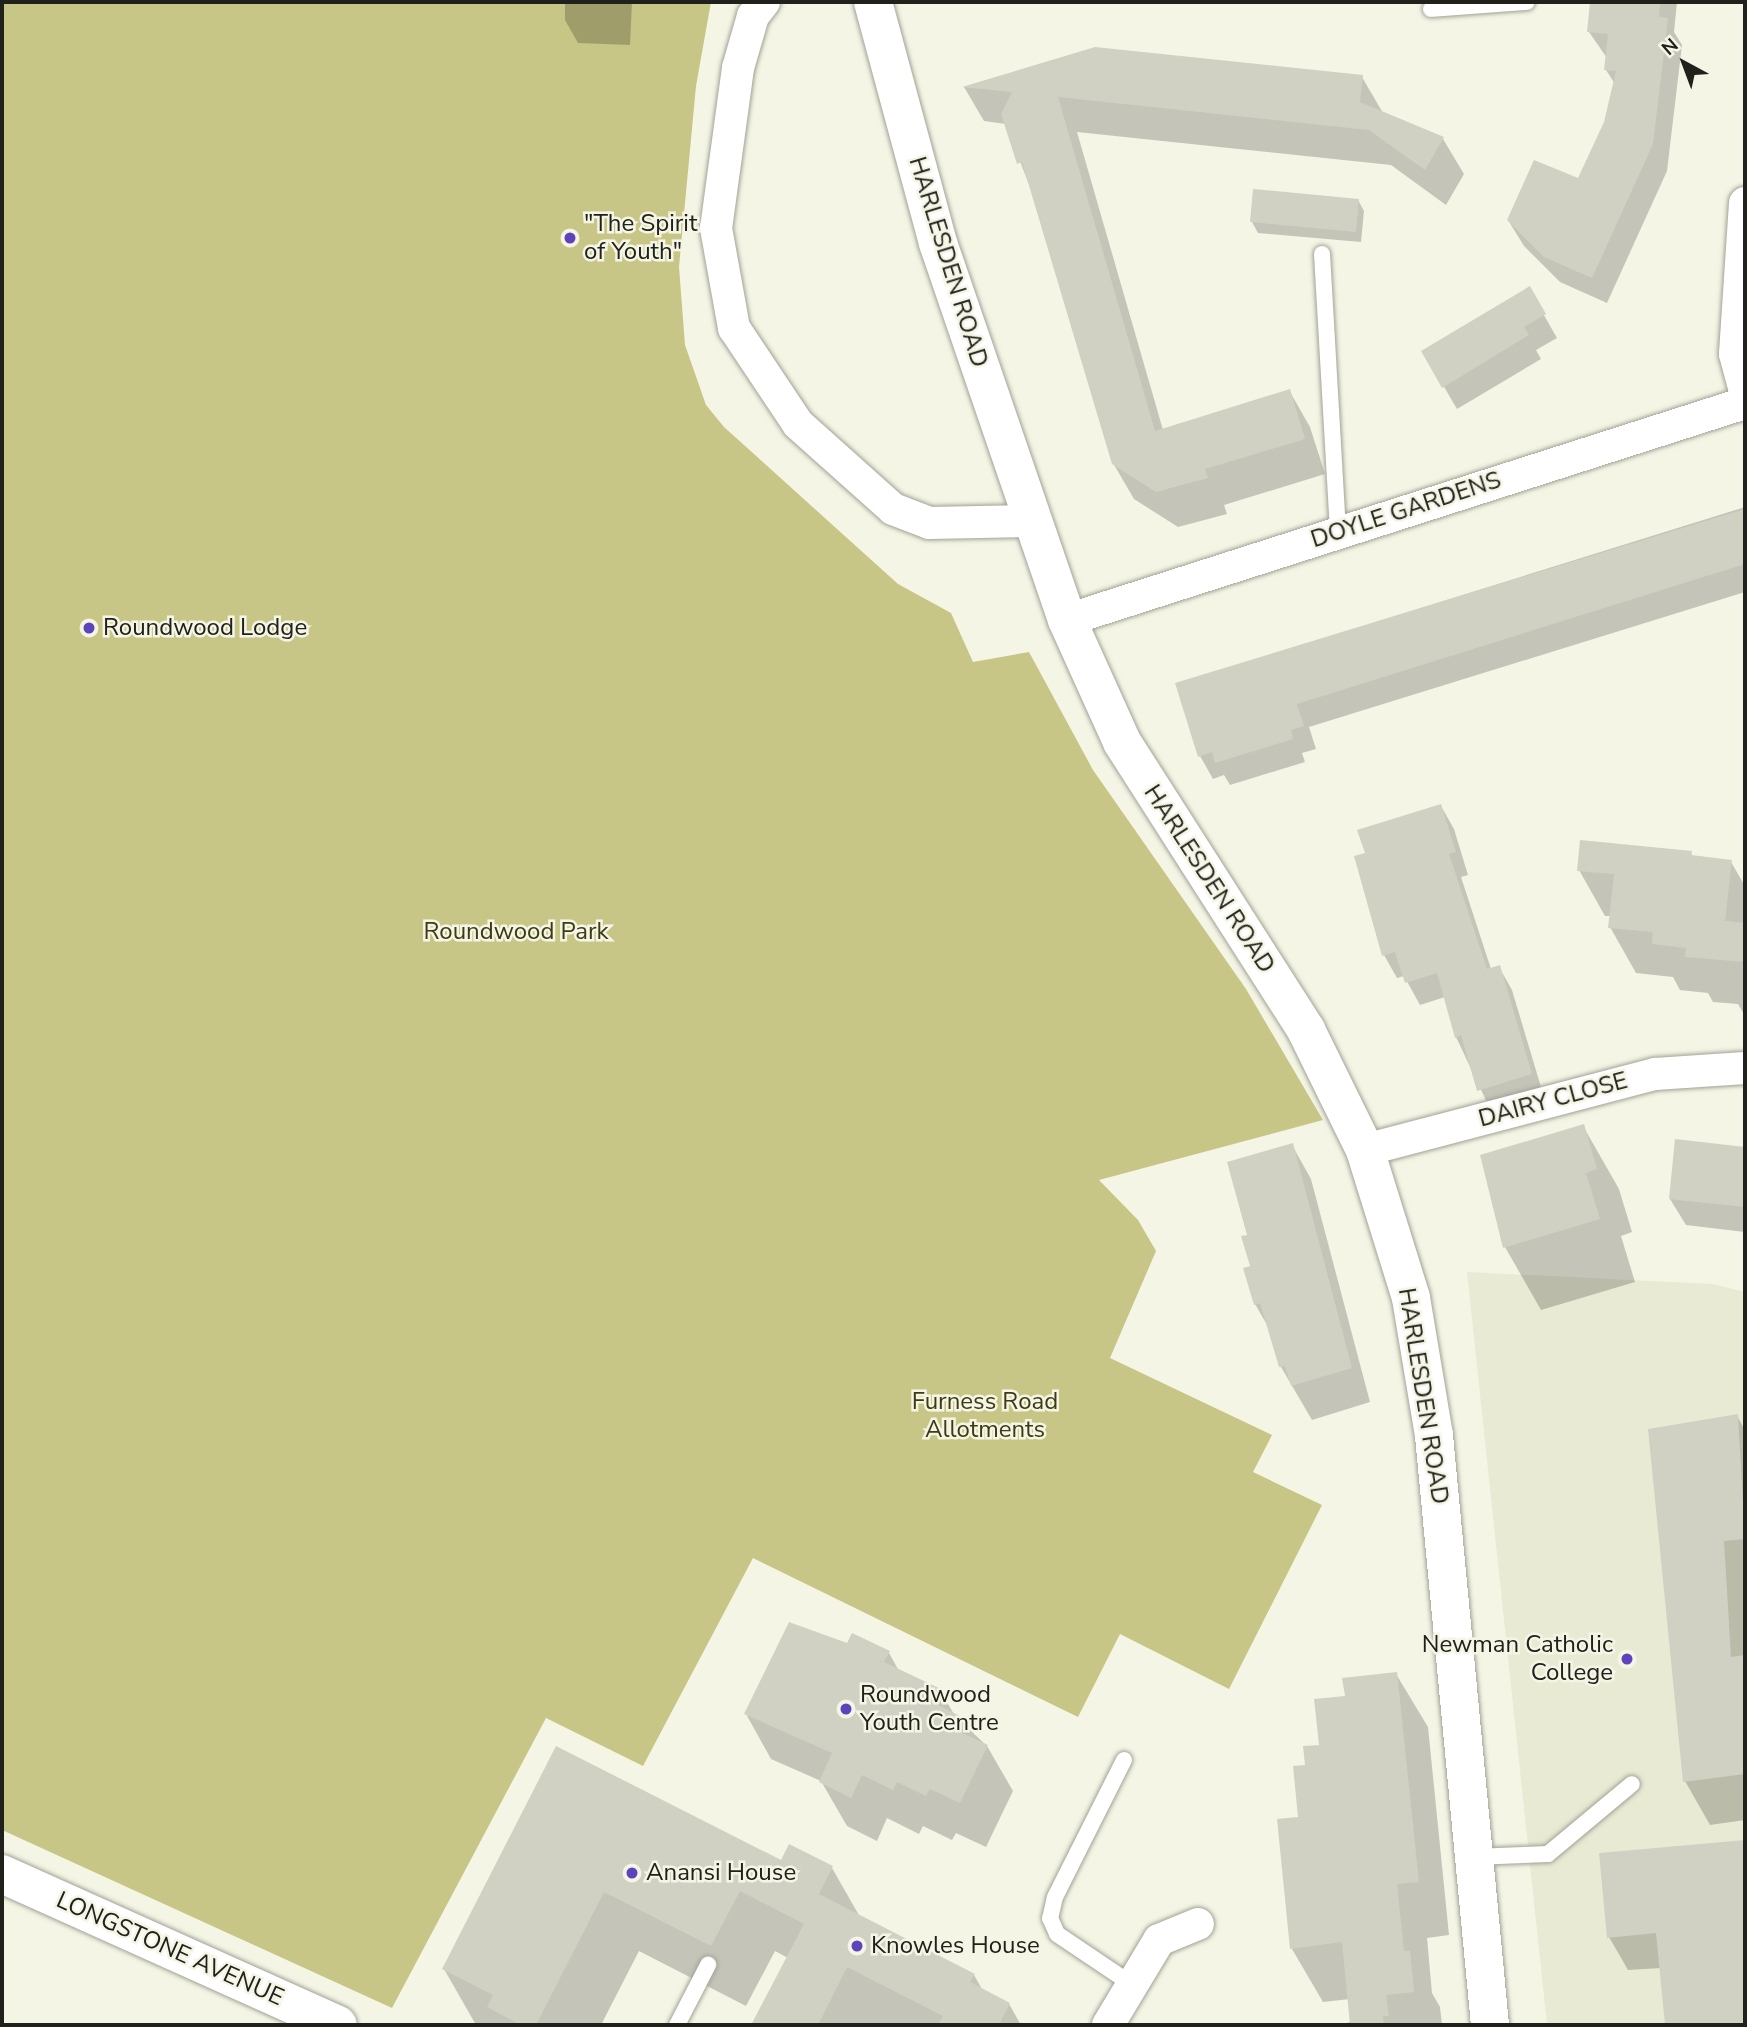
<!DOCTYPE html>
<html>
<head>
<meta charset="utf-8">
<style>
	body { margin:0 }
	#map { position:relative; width:1747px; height:2027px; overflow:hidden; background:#f5f5e6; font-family:"Nunito Sans",sans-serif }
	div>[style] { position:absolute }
	.built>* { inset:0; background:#e9ead4 }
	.green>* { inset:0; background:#c7c686 }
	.shadow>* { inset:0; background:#0003 }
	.building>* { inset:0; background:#d1d1c3 }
	.roads { filter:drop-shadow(0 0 2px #a2a295) drop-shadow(0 0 2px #a2a295) }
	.service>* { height:16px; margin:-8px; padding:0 8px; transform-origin:8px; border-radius:8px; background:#fff }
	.minor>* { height:32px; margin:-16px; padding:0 16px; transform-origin:16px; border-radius:16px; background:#fff }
	.tertiary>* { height:38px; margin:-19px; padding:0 19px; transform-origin:19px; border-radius:19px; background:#fff }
	.dots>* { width:19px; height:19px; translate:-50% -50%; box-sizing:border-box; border:4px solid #f5f5e6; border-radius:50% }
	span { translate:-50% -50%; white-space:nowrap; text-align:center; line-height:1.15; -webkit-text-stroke:5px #f5f5e6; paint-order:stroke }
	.poi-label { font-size:24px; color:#21211c }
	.left { translate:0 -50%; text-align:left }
	.right { translate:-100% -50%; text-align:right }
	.street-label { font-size:24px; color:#21211c }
	.park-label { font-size:24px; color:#3d3b11 }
	.frame { position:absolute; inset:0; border:4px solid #21211c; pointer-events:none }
	.north { position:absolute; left:1649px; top:28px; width:70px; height:70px; -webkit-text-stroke:5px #f5f5e6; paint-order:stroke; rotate:319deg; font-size:19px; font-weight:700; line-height:28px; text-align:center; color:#21211c }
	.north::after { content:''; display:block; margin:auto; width:24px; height:32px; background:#21211c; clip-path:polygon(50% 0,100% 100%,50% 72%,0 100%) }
</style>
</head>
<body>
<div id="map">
	<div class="built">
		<div style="clip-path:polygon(1467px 1272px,1713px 1284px,1745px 1292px,1745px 2025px,1547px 2025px)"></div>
	</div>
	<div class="green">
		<div style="clip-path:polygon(2px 2px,711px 2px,696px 86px,679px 267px,685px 345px,706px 405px,724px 427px,898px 584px,951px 613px,973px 662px,1029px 652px,1093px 770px,1246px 989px,1323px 1120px,1099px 1180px,1138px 1220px,1156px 1251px,1110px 1358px,1272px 1435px,1253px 1472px,1322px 1505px,1229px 1689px,1120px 1634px,1078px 1717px,753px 1558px,643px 1766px,546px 1718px,392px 2008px,2px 1830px)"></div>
	</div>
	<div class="shadow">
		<div style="clip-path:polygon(565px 2px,632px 2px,630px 45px,578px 43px,565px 20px)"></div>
		<div style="clip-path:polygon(1592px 2px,1677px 2px,1674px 32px,1682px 45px,1667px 171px,1607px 303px,1560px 282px,1524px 246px,1508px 220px,1579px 181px,1606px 123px,1615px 84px,1606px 70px,1607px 58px,1589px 32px)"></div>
		<div style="clip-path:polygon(1362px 77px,1383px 113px,1443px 139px,1464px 174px,1446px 205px,1391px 165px,1077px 132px,1163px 430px,1290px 392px,1310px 427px,1325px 474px,1224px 505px,1227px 514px,1178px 527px,1134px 499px,1113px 463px,1034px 198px,1006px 124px,984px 121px,964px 87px)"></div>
		<div style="clip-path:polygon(1358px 200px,1364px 211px,1361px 242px,1258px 233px,1252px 222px)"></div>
		<div style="clip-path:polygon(1529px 289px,1557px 338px,1536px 350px,1541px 359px,1457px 409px,1423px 351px)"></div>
		<div style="clip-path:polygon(1745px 507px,1745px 592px,1309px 727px,1316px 749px,1302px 753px,1305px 762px,1230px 785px,1224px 775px,1213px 779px,1200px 756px,1177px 684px)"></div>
		<div style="clip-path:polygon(1441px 806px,1454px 829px,1468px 875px,1461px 877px,1491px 969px,1499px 967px,1512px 990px,1544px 1097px,1492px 1113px,1456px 1037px,1445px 997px,1420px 1005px,1404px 976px,1397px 978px,1384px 955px,1367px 854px)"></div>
		<div style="clip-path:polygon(1691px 853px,1693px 857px,1731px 862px,1745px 886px,1745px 1016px,1738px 1004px,1713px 1002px,1708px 993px,1680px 990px,1673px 977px,1636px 973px,1610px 927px,1611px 916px,1605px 916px,1579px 870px)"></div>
		<div style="clip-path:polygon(1583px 1126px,1619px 1189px,1632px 1232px,1621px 1236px,1635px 1282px,1541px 1310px,1505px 1247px)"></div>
		<div style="clip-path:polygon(1677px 1141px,1745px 1149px,1745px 1232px,1686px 1225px,1670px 1199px)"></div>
		<div style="clip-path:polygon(1292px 1145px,1311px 1179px,1370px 1402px,1312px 1420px,1281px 1367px,1270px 1330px,1255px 1304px,1252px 1267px,1250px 1236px)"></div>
		<div style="clip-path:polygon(1737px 1416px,1745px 1430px,1745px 1820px,1710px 1825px,1685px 1781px)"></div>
		<div style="clip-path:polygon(848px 1645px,889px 1653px,899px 1671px,941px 1692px,955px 1716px,987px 1746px,1013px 1791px,986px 1847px,956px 1833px,952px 1840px,923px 1826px,919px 1834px,887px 1818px,877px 1841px,847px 1826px,821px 1781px,771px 1759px,746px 1714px)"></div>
		<div style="clip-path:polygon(1396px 1674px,1428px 1727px,1449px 1935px,1427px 1938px,1432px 1993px,1440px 2007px,1442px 2025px,1342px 2025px,1352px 2021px,1350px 1999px,1323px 2002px,1292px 1949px,1307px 1767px,1347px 1698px)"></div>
		<div style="clip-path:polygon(557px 1748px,781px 1863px,832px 1868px,860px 1917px,974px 1975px,983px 1991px,1009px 2004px,1021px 2025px,753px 2025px,788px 1958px,775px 1951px,746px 2006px,639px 1951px,601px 2025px,476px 2025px,444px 1969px)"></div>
		<div style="clip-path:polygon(1745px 1842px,1745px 2025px,1667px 2025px,1661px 1968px,1628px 1970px,1609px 1937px,1601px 1855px)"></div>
	</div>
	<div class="building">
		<div style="clip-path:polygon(1590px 2px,1660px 2px,1659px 17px,1668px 18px,1653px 144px,1592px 278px,1544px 257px,1507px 220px,1534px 160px,1578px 178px,1604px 122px,1616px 71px,1604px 70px,1608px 34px,1587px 32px)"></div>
		<div style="clip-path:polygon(1095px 47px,1363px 75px,1360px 102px,1444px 137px,1425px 170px,1369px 130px,1058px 97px,1155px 431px,1290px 389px,1305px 439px,1205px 469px,1208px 478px,1156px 492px,1112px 464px,1022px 162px,1017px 164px,1001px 114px,1012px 92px,962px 87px)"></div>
		<div style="clip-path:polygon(1253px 189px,1359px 199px,1356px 232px,1250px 222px)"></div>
		<div style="clip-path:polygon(1530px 286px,1546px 314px,1524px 327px,1529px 335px,1442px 388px,1421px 351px)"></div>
		<div style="clip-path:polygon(1745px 509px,1745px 564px,1297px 704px,1304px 726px,1291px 730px,1293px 739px,1215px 763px,1212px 752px,1198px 757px,1175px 683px)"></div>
		<div style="clip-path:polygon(1441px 804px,1456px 852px,1449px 854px,1487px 969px,1500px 965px,1532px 1074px,1477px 1091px,1461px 1035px,1455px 1038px,1437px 973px,1405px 983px,1395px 952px,1382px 956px,1354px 856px,1365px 853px,1357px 830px)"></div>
		<div style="clip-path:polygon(1580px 840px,1692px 851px,1691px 855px,1732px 860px,1725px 921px,1745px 923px,1745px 962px,1685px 957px,1686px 948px,1652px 944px,1653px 932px,1608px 928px,1614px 874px,1577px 871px)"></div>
		<div style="clip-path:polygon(1584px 1124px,1597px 1169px,1586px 1173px,1600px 1219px,1503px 1248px,1480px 1155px)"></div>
		<div style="clip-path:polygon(1675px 1139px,1745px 1147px,1745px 1207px,1669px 1199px)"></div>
		<div style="clip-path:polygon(1293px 1143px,1352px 1368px,1291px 1386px,1285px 1366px,1279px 1367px,1260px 1303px,1254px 1305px,1243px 1268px,1250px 1266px,1241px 1236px,1247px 1235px,1227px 1162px)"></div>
		<div style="clip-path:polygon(1738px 1414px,1745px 1539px,1724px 1541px,1731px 1657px,1745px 1655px,1745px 1774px,1683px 1782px,1648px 1429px)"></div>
		<div style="clip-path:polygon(789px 1622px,847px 1643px,852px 1633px,890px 1651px,884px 1662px,943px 1690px,936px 1704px,966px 1719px,960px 1732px,988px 1745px,960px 1803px,930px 1789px,926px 1796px,897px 1782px,893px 1790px,862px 1775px,851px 1798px,819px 1782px,832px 1753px,744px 1714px)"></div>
		<div style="clip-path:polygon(1397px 1672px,1419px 1882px,1397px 1884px,1404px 1951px,1410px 1951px,1414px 1992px,1386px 1995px,1389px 2016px,1383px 2016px,1384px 2025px,1350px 2025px,1342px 1942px,1290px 1949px,1277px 1819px,1298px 1817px,1293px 1766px,1305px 1765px,1303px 1746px,1319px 1745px,1314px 1699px,1345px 1696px,1342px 1678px)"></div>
		<div style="clip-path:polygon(556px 1746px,781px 1860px,789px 1844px,833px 1866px,819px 1894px,975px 1974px,970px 1982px,1010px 2003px,999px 2025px,938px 2025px,943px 2016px,847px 1967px,818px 2025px,751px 2025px,804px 1924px,740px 1891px,711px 1946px,604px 1892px,536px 2025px,521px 2025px,487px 2007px,493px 1995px,442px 1969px)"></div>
		<div style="clip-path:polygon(1745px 1840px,1745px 2025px,1665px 2025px,1656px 1933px,1607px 1938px,1599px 1853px)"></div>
	</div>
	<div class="roads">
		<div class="service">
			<div style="left:1431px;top:9px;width:96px;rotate:-4.2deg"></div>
			<div style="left:1322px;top:254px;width:277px;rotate:86.7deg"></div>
			<div style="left:1124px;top:1760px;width:153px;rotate:116.7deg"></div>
			<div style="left:1055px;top:1897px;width:22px;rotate:103deg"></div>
			<div style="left:1050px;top:1918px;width:17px;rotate:66deg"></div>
			<div style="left:1057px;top:1934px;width:88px;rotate:33.9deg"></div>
			<div style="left:1474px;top:1857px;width:74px;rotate:-2.3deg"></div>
			<div style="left:1548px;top:1854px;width:109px;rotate:-39.8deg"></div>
			<div style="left:677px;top:2025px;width:68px;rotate:-62.7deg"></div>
		</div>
		<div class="minor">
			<div style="left:764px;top:2px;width:18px;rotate:128deg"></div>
			<div style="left:753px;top:16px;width:54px;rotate:106.1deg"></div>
			<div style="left:738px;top:68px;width:162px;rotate:97.8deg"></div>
			<div style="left:716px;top:228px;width:102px;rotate:79.8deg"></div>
			<div style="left:734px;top:328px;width:115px;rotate:56.3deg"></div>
			<div style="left:798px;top:424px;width:127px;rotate:41.8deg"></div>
			<div style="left:893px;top:509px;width:39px;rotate:21deg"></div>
			<div style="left:929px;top:523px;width:101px;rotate:-1.1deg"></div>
			<div style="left:1745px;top:203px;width:151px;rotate:93.8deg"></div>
			<div style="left:1735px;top:354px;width:38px;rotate:75deg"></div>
			<div style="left:1067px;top:620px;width:712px;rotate:-17.75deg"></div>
			<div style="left:1365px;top:1150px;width:300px;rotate:-14.7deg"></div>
			<div style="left:1655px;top:1074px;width:90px;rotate:-3.8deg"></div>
			<div style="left:1108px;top:2025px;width:99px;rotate:-59deg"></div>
			<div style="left:1159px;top:1940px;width:42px;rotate:-22.3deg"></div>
		</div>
		<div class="tertiary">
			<div style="left:873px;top:2px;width:250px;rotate:74.9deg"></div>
			<div style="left:938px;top:243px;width:398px;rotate:71.1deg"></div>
			<div style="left:1067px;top:620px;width:134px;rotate:65.7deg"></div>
			<div style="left:1122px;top:742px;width:342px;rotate:57.4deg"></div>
			<div style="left:1306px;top:1030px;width:134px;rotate:63.8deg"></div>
			<div style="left:1365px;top:1150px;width:155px;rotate:72.7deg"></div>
			<div style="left:1411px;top:1298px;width:140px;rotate:80.5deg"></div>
			<div style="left:1434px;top:1436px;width:592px;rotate:84.57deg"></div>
			<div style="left:2px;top:1874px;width:368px;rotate:24.2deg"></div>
		</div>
	</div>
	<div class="dots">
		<div style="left:570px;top:238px;background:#5d43bc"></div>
		<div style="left:89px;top:628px;background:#5d43bc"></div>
		<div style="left:1627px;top:1659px;background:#5d43bc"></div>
		<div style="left:846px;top:1709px;background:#5d43bc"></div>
		<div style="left:632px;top:1873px;background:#5d43bc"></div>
		<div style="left:857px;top:1946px;background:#5d43bc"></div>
	</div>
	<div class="poi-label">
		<span class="left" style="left:584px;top:238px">"The Spirit<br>of Youth"</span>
		<span class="left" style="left:103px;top:628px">Roundwood Lodge</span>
		<span class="right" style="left:1613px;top:1659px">Newman Catholic<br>College</span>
		<span class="left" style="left:860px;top:1709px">Roundwood<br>Youth Centre</span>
		<span class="left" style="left:646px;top:1873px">Anansi House</span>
		<span class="left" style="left:871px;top:1946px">Knowles House</span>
	</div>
	<div class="street-label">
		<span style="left:948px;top:262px;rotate:73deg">HARLESDEN ROAD</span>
		<span style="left:1406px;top:510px;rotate:-18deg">DOYLE GARDENS</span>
		<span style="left:1209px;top:879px;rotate:57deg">HARLESDEN ROAD</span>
		<span style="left:1553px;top:1100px;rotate:-15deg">DAIRY CLOSE</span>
		<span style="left:1423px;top:1396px;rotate:81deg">HARLESDEN ROAD</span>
		<span style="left:170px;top:1949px;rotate:24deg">LONGSTONE AVENUE</span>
	</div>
	<div class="park-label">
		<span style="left:516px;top:932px">Roundwood Park</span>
		<span style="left:985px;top:1416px">Furness Road<br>Allotments</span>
	</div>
	<div class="frame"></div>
	<div class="north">N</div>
</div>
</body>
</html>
